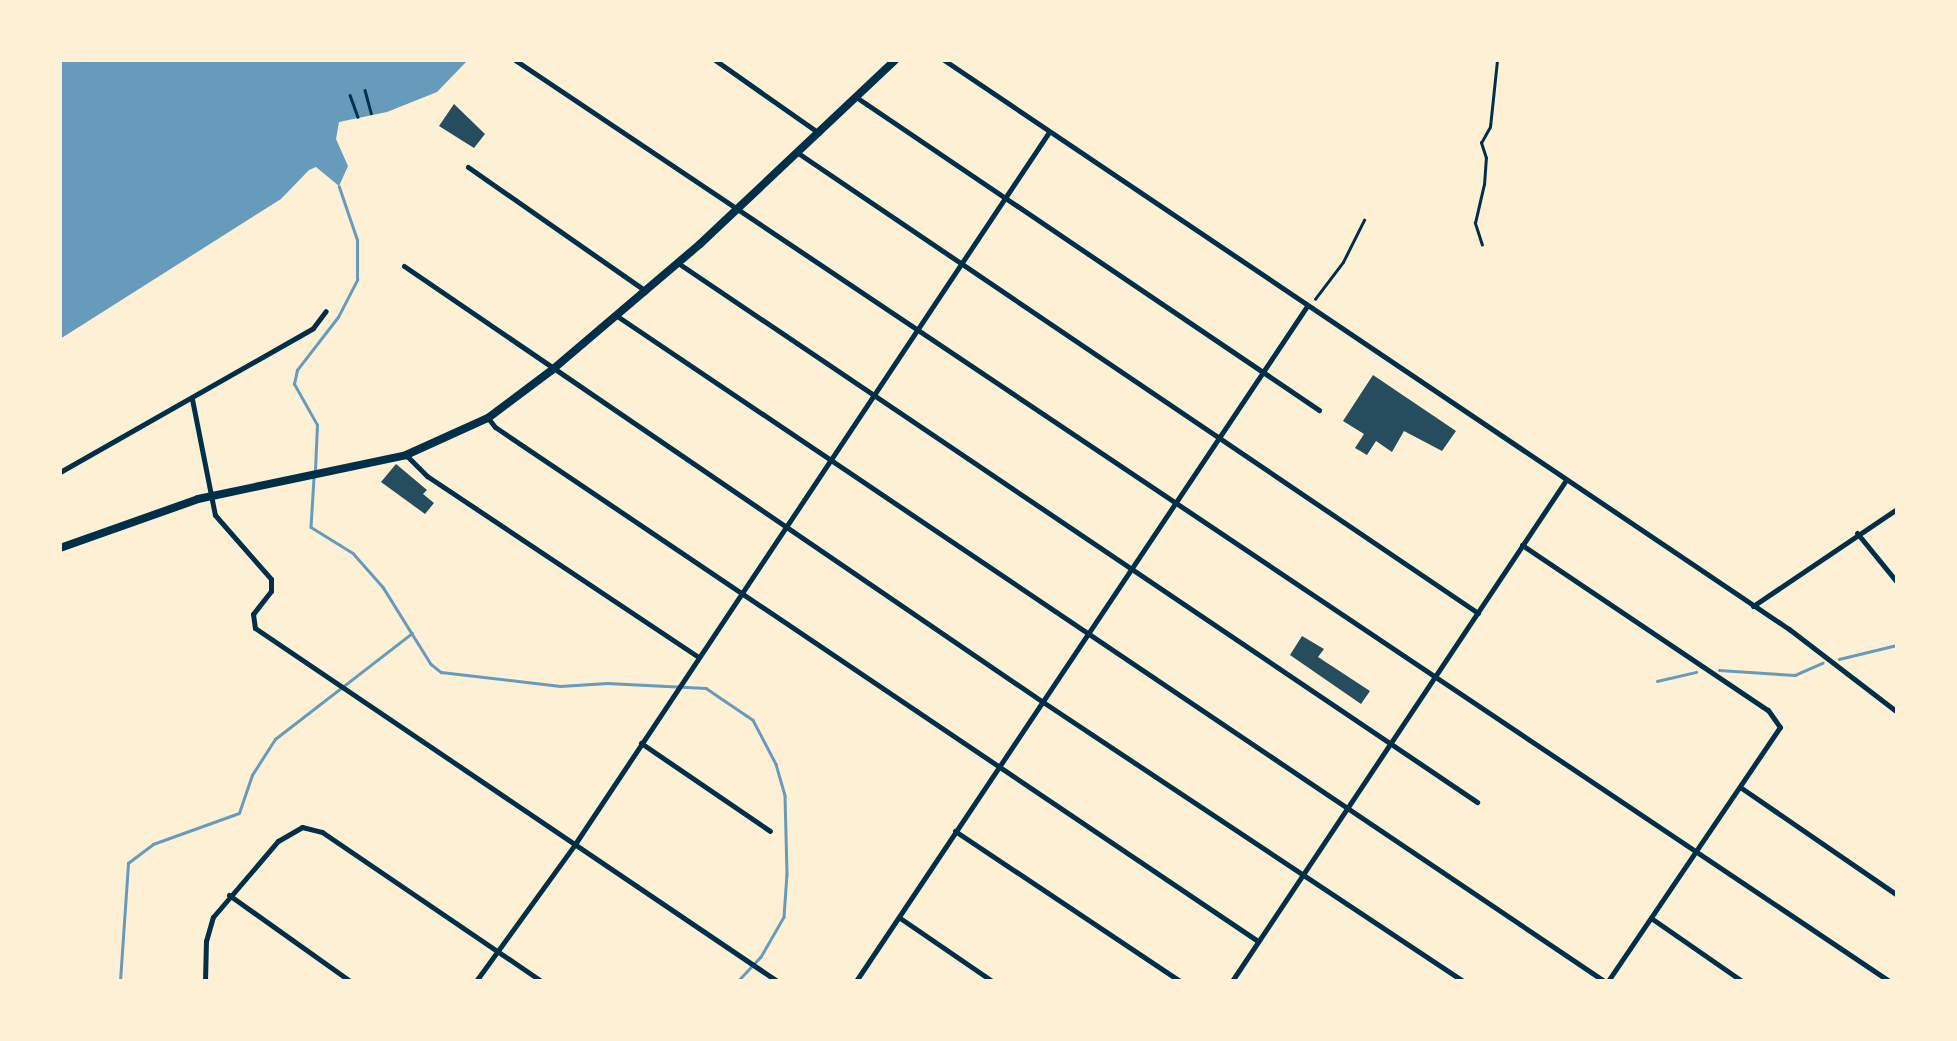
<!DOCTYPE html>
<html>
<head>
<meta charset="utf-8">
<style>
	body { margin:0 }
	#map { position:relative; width:1957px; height:1041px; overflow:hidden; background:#fdf0d5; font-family:Raleway,sans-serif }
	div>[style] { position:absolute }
	.water>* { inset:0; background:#669bbc }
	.stream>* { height:2.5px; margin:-1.25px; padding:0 1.25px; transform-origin:1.25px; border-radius:1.25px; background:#669bbc }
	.building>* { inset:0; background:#264d5e }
	.path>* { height:2.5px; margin:-1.25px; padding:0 1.25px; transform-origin:1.25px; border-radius:1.25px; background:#003049 }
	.minor>* { height:5px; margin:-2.5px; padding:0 2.5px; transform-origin:2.5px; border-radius:2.5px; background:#003049 }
	.primary>* { height:8px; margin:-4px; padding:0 4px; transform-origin:4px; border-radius:4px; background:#003049 }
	span { translate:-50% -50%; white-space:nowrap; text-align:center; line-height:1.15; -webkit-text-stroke:8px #fdf0d5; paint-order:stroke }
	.frame { position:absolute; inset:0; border:62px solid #fdf0d5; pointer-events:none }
</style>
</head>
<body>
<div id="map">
	<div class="water">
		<div style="clip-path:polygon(60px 60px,468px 60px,437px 92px,387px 112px,339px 122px,336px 139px,348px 166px,339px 186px,316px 167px,309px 170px,281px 199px,60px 339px)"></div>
	</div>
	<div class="stream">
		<div style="left:315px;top:470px;width:45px;rotate:-87.5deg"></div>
		<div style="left:317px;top:425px;width:47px;rotate:-119.3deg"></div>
		<div style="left:294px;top:384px;width:14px;rotate:-78deg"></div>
		<div style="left:297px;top:370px;width:67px;rotate:-52.3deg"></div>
		<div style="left:338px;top:317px;width:42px;rotate:-62.8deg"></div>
		<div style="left:357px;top:280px;width:40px;rotate:-90deg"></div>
		<div style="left:357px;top:240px;width:56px;rotate:-108.8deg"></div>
		<div style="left:314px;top:478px;width:49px;rotate:93.5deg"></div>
		<div style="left:311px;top:527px;width:49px;rotate:31.8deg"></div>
		<div style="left:353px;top:553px;width:45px;rotate:48.6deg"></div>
		<div style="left:383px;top:587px;width:91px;rotate:58.1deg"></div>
		<div style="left:431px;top:664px;width:13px;rotate:39deg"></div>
		<div style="left:441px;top:672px;width:120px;rotate:6.7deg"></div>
		<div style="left:560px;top:686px;width:47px;rotate:-3.7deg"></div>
		<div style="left:607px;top:683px;width:99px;rotate:2.9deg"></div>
		<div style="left:706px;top:688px;width:57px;rotate:34.2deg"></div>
		<div style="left:753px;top:720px;width:50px;rotate:62.4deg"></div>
		<div style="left:776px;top:764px;width:33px;rotate:74deg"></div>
		<div style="left:785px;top:796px;width:78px;rotate:88.5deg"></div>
		<div style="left:787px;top:874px;width:43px;rotate:94deg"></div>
		<div style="left:784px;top:917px;width:46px;rotate:119.9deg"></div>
		<div style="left:761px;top:957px;width:33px;rotate:133deg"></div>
		<div style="left:1839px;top:659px;width:60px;rotate:-13.6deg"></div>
		<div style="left:1719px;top:670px;width:76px;rotate:3.8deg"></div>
		<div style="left:1795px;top:675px;width:30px;rotate:-24deg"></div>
		<div style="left:1657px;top:681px;width:40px;rotate:-13deg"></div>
		<div style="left:120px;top:981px;width:118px;rotate:-86.1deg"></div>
		<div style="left:128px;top:863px;width:31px;rotate:-37deg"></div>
		<div style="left:153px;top:844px;width:91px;rotate:-19.8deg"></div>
		<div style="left:239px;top:813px;width:40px;rotate:-71.1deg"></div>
		<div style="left:252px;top:775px;width:43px;rotate:-57.4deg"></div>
		<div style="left:275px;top:739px;width:173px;rotate:-37.7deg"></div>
	</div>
	<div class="building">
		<div style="clip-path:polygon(454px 104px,485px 134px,474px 148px,439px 126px)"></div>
		<div style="clip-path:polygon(1373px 375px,1456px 431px,1442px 451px,1404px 431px,1392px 452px,1376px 441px,1367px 455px,1355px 448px,1364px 434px,1343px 421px)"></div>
		<div style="clip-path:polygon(396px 464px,427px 490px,423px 494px,434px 503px,425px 514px,381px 482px)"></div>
		<div style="clip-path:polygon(1302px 636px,1324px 649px,1318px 657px,1370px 691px,1361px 704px,1290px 655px)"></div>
	</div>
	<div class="path">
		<div style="left:365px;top:90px;width:24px;rotate:75deg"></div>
		<div style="left:350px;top:95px;width:23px;rotate:70deg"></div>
		<div style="left:1482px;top:245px;width:23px;rotate:-108deg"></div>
		<div style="left:1475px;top:223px;width:39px;rotate:-77deg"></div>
		<div style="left:1484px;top:185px;width:27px;rotate:-86deg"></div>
		<div style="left:1486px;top:158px;width:16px;rotate:-108deg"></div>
		<div style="left:1481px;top:143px;width:18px;rotate:-61deg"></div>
		<div style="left:1490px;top:127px;width:67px;rotate:-84deg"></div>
		<div style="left:1315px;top:299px;width:46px;rotate:-52.9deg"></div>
		<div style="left:1343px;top:262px;width:47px;rotate:-63.4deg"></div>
	</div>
	<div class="minor">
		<div style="left:515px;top:60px;width:1654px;rotate:33.83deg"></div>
		<div style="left:715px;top:60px;width:127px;rotate:35.1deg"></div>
		<div style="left:944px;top:60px;width:1019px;rotate:33.96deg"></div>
		<div style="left:1789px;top:629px;width:136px;rotate:37.5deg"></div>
		<div style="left:856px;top:97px;width:559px;rotate:34.06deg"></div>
		<div style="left:798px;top:153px;width:821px;rotate:34.08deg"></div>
		<div style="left:468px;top:167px;width:217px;rotate:34.9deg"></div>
		<div style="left:678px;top:263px;width:964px;rotate:34deg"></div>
		<div style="left:404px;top:266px;width:774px;rotate:34.31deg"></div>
		<div style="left:1043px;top:702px;width:504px;rotate:33.6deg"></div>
		<div style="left:617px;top:316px;width:1190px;rotate:33.97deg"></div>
		<div style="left:192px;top:399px;width:118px;rotate:78.8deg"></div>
		<div style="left:215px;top:515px;width:85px;rotate:48.8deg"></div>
		<div style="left:271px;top:579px;width:12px;rotate:90deg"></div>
		<div style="left:271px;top:591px;width:29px;rotate:128deg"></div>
		<div style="left:253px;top:614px;width:14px;rotate:82deg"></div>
		<div style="left:255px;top:628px;width:630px;rotate:34.07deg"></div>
		<div style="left:488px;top:418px;width:11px;rotate:52deg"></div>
		<div style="left:495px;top:427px;width:920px;rotate:33.97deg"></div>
		<div style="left:406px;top:455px;width:30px;rotate:45deg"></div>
		<div style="left:427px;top:476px;width:324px;rotate:33.7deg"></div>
		<div style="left:60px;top:472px;width:291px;rotate:-29.6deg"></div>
		<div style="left:313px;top:328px;width:21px;rotate:-53deg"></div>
		<div style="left:1857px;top:533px;width:63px;rotate:50.8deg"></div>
		<div style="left:1522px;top:545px;width:296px;rotate:33.9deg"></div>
		<div style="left:1768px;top:710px;width:21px;rotate:55deg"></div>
		<div style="left:1780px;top:727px;width:307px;rotate:124.1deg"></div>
		<div style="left:1753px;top:606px;width:174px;rotate:-34deg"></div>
		<div style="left:641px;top:743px;width:156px;rotate:34.3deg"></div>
		<div style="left:1740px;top:787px;width:191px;rotate:34.5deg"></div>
		<div style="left:955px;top:831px;width:270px;rotate:33.7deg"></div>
		<div style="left:229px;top:895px;width:148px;rotate:35.4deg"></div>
		<div style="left:900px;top:918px;width:112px;rotate:34.4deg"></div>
		<div style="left:1651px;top:918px;width:111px;rotate:34.7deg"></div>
		<div style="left:205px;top:981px;width:40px;rotate:-88.6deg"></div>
		<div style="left:206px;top:941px;width:25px;rotate:-74deg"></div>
		<div style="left:213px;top:917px;width:100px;rotate:-49.5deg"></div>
		<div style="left:278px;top:841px;width:28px;rotate:-30deg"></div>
		<div style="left:302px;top:827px;width:21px;rotate:14deg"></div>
		<div style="left:322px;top:832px;width:265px;rotate:34.2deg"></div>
		<div style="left:476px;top:981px;width:169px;rotate:-54.1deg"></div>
		<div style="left:575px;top:844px;width:855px;rotate:-56.35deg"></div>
		<div style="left:856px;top:981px;width:812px;rotate:-56.25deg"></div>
		<div style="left:1232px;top:981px;width:602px;rotate:-56.31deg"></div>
	</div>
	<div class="primary">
		<div style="left:60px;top:548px;width:146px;rotate:-19.5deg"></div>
		<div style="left:198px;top:499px;width:213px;rotate:-11.9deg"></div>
		<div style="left:406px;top:455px;width:90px;rotate:-24.3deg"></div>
		<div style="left:488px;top:418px;width:80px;rotate:-36.9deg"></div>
		<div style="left:552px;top:370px;width:194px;rotate:-40.4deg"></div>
		<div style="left:700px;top:244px;width:268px;rotate:-43.3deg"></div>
	</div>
	<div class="frame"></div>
</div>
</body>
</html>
